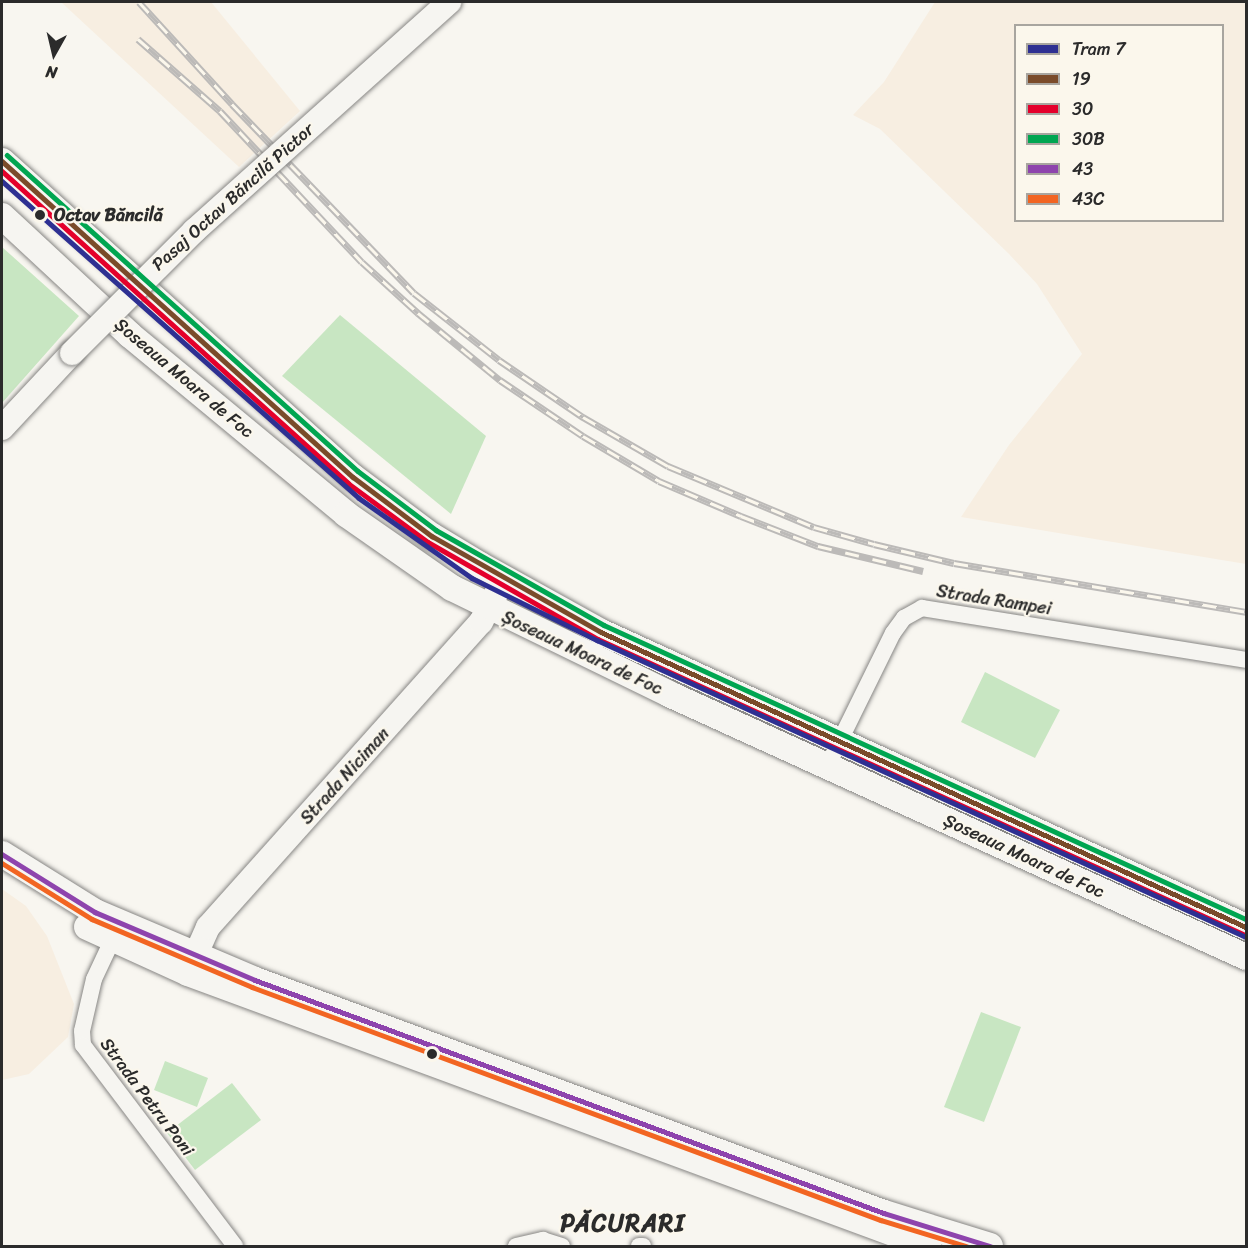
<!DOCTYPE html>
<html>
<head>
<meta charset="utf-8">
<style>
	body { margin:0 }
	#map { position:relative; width:1248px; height:1248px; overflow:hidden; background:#f8f6f0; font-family:Sriracha,sans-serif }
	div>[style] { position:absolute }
	.built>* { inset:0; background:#f7eee1 }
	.green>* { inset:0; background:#c8e6c2 }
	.roads { filter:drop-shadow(0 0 2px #878684) drop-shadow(0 0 2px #878684) }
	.street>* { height:16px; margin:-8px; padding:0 8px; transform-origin:8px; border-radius:8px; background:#f6f5f1 }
	.secondary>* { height:24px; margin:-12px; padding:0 12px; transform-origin:12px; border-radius:12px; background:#f6f5f1 }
	.primary>* { height:26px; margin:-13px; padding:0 13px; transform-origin:13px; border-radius:13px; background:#f6f5f1 }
	.rail>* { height:7px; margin-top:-3.5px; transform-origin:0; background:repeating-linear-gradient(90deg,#fbf7ec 0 14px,#bcbab8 0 28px); box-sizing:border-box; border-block:2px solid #bcbab8 }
	.bridges { filter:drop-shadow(0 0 2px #878684) drop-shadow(0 0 2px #878684) }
	.secondary-bridge>* { height:24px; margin:-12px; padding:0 12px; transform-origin:12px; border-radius:12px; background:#f6f5f1 }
	.bus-1>* { height:4.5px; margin:-2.25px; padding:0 2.25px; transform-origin:2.25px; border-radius:2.25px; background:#7a4b2a }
	.bus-2>* { height:4.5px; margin:-2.25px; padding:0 2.25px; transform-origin:2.25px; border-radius:2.25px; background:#e4002b }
	.bus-3>* { height:4.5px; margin:-2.25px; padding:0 2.25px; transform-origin:2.25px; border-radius:2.25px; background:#00a651 }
	.bus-4>* { height:4.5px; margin:-2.25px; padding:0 2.25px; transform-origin:2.25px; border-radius:2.25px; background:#8e44ad }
	.bus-5>* { height:4.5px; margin:-2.25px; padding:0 2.25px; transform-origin:2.25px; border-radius:2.25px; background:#f26522 }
	.tram-1>* { height:4.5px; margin:-2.25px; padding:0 2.25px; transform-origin:2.25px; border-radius:2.25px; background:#2e3092 }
	.dots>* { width:16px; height:16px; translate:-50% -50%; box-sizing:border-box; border:3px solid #fbf7ec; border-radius:50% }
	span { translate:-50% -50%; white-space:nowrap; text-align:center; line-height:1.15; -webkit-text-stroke:4.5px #fbf7ec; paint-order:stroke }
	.street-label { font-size:18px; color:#2b2b2b }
	.stop-label { font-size:18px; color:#2b2b2b; font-weight:700 }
	.left { translate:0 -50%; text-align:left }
	.district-label { font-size:24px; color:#2b2b2b; font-weight:700; letter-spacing:1.5px }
	.frame { position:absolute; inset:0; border:3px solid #2b2b2b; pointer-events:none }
	.legend { position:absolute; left:1014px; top:24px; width:210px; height:198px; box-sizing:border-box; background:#fbf7ec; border:2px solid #a8a59f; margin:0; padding:8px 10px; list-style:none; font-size:18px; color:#2b2b2b }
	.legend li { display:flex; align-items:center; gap:12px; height:30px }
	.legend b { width:30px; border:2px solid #a8a59f }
	.north { position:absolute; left:24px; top:24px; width:60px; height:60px; -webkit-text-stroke:4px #fbf7ec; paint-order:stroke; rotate:188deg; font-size:16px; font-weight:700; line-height:24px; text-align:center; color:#2b2b2b }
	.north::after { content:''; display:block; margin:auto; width:21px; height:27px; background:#2b2b2b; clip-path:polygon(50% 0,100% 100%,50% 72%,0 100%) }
</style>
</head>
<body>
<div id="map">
	<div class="built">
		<div style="clip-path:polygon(61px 2px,211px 2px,300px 111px,239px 167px)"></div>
		<div style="clip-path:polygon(evenodd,935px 2px,1246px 2px,1246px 564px,961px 517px,1009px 445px,1082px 354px,1037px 284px,1009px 254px,880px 129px,853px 115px,884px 82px,935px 2px,1016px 26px,1222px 26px,1222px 220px,1016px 220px,1016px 26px)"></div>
		<div style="clip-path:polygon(2px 889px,26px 906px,47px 936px,74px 1004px,68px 1037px,29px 1074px,2px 1080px)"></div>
	</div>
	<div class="green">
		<div style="clip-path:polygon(2px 247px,79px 316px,2px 403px)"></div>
		<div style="clip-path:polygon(340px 315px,486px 436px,451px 514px,282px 376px)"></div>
		<div style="clip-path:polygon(985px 672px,1060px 710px,1035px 758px,961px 722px)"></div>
		<div style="clip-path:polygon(981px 1012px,1021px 1027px,984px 1122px,944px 1107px)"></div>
		<div style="clip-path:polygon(165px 1061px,208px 1078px,197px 1107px,154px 1090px)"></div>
		<div style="clip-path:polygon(232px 1083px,261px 1120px,195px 1170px,167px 1133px)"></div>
	</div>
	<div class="roads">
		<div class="street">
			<div style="left:827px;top:767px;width:149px;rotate:-63.8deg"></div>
			<div style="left:893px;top:633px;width:19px;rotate:-54deg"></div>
			<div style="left:904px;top:618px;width:21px;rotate:-29deg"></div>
			<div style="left:922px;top:608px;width:328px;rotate:9.1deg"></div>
			<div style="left:117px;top:930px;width:54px;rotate:115.1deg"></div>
			<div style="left:94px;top:979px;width:53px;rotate:103deg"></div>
			<div style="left:82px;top:1031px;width:14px;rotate:86deg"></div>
			<div style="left:83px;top:1045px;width:252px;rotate:52.9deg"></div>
			<div style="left:516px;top:1246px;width:28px;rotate:-13deg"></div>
			<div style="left:543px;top:1240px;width:20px;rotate:18deg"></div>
			<div style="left:639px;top:1246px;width:4px"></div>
		</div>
		<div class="secondary">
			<div style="left:2px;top:428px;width:103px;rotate:-47deg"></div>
			<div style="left:188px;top:972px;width:49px;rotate:-66deg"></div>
			<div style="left:208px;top:927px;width:409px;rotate:-48.2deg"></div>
			<div style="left:481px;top:622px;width:49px;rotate:-61.9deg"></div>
		</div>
		<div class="primary">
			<div style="left:2px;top:161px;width:472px;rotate:42deg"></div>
			<div style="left:353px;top:477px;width:99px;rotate:36.8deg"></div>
			<div style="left:432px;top:536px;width:56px;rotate:31.1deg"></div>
			<div style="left:480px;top:565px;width:138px;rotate:29deg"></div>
			<div style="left:601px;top:632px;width:709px;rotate:24.58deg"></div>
			<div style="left:2px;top:216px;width:175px;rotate:42.9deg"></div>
			<div style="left:130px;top:335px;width:281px;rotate:39.6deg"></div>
			<div style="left:346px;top:514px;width:129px;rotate:34.9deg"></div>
			<div style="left:452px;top:588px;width:242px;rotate:26deg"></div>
			<div style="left:669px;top:694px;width:634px;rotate:24.5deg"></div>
			<div style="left:2px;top:854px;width:110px;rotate:31.9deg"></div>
			<div style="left:95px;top:912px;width:174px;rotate:23deg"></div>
			<div style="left:255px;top:980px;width:671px;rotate:20.33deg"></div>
			<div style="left:884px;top:1213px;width:111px;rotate:17.3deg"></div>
			<div style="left:87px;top:927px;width:111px;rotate:24.5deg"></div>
			<div style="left:188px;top:973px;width:789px;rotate:20.25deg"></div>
		</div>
	</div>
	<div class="rail">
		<div style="left:139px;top:2px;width:138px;rotate:47.6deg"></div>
		<div style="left:232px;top:104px;width:262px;rotate:46.1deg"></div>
		<div style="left:414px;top:293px;width:108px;rotate:38.2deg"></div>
		<div style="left:499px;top:360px;width:102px;rotate:34.2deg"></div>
		<div style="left:583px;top:417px;width:98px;rotate:30deg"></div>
		<div style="left:668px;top:466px;width:158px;rotate:22.7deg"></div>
		<div style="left:814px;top:527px;width:62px;rotate:15.8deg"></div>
		<div style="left:874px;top:544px;width:82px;rotate:13.4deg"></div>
		<div style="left:954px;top:563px;width:296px;rotate:9.5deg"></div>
		<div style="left:138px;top:39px;width:109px;rotate:41.3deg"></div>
		<div style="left:220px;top:111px;width:207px;rotate:46.8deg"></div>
		<div style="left:362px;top:262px;width:76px;rotate:42.3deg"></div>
		<div style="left:418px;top:313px;width:106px;rotate:39.3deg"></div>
		<div style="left:500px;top:380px;width:100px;rotate:34deg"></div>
		<div style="left:583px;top:436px;width:88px;rotate:30.6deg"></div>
		<div style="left:659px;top:481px;width:89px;rotate:23.1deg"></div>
		<div style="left:741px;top:516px;width:83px;rotate:21.3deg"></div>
		<div style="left:818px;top:546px;width:108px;rotate:13.4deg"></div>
	</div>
	<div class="bridges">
		<div class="secondary-bridge">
			<div style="left:72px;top:353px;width:173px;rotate:-45deg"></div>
			<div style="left:194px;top:231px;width:343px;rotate:-41.9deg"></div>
		</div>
	</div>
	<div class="bus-1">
		<div style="left:2px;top:161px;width:472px;rotate:42deg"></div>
		<div style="left:353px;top:477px;width:99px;rotate:36.8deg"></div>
		<div style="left:432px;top:536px;width:194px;rotate:29.6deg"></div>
		<div style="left:601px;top:632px;width:709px;rotate:24.58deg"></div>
	</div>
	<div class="bus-2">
		<div style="left:2px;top:171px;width:466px;rotate:42deg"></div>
		<div style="left:348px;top:483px;width:99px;rotate:36.4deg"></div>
		<div style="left:428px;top:542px;width:196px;rotate:29.7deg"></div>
		<div style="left:598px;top:639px;width:709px;rotate:24.58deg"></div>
	</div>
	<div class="bus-3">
		<div style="left:7px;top:155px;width:472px;rotate:42deg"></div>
		<div style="left:358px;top:471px;width:98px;rotate:37.1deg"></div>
		<div style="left:436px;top:530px;width:193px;rotate:29.5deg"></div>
		<div style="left:604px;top:625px;width:706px;rotate:24.61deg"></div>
	</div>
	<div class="bus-4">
		<div style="left:2px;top:854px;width:110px;rotate:31.9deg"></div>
		<div style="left:95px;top:912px;width:174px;rotate:23deg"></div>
		<div style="left:255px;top:980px;width:671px;rotate:20.33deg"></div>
		<div style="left:884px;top:1213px;width:111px;rotate:17.3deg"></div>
	</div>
	<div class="bus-5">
		<div style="left:2px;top:863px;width:106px;rotate:31.9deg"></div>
		<div style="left:92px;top:919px;width:174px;rotate:23deg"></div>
		<div style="left:252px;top:987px;width:671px;rotate:20.33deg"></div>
		<div style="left:881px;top:1220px;width:89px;rotate:17deg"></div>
	</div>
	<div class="tram-1">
		<div style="left:2px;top:181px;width:477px;rotate:41.6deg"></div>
		<div style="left:359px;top:498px;width:138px;rotate:35.3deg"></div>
		<div style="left:472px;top:578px;width:140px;rotate:26.4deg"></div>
		<div style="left:597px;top:640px;width:714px;rotate:24.59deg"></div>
	</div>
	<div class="dots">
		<div style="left:40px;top:215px;background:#2b2b2b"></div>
		<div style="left:432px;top:1054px;background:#2b2b2b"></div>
	</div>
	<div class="street-label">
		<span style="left:233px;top:197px;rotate:-42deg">Pasaj Octav Băncilă Pictor</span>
		<span style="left:184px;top:378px;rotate:40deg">Șoseaua Moara de Foc</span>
		<span style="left:994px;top:600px;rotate:9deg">Strada Rampei</span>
		<span style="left:582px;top:653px;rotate:25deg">Șoseaua Moara de Foc</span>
		<span style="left:345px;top:776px;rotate:-48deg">Strada Niciman</span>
		<span style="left:1024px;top:856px;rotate:25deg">Șoseaua Moara de Foc</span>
		<span style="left:147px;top:1097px;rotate:53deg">Strada Petru Poni</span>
	</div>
	<div class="stop-label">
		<span class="left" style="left:54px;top:215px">Octav Băncilă</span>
	</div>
	<div class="district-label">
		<span style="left:623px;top:1224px">PĂCURARI</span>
	</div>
	<div class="frame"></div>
	<ul class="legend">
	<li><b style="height:8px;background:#2e3092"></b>Tram 7</li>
	<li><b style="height:8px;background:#7a4b2a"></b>19</li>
	<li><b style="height:8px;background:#e4002b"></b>30</li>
	<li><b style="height:8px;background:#00a651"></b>30B</li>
	<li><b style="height:8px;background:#8e44ad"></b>43</li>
	<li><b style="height:8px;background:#f26522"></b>43C</li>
	</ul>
	<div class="north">N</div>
</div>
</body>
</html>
